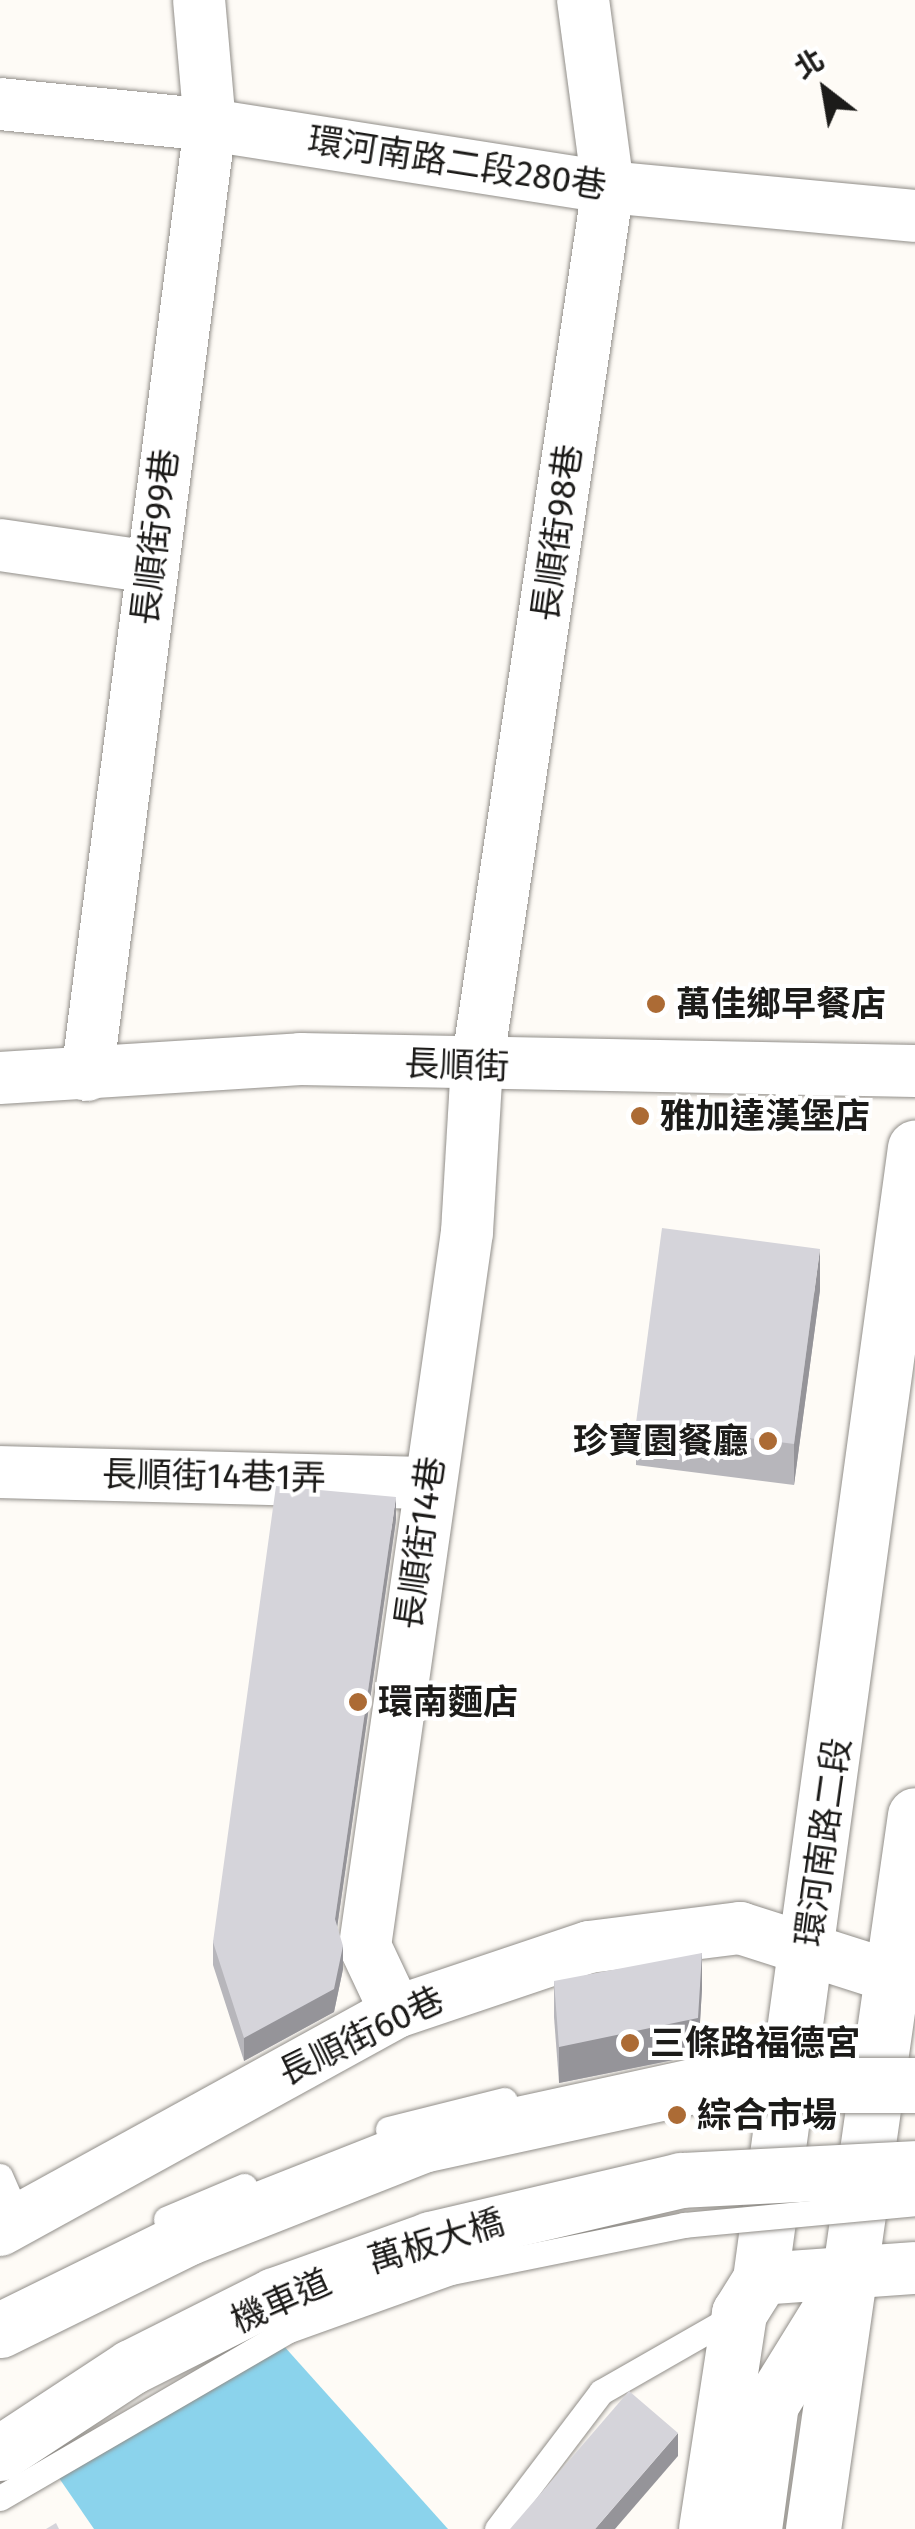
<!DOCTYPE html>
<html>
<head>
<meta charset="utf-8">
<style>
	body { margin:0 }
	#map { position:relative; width:915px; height:2529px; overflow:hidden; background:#fefbf6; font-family:"Fira Sans","Noto Sans TC",sans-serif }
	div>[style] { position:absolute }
	.water>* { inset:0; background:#8bd3ec }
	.roads { filter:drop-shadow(0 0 2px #918e89) drop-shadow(0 0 2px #918e89) }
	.lane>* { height:25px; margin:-12.5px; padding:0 12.5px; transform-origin:12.5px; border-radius:12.5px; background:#fff }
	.street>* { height:52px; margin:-26px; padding:0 26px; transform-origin:26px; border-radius:26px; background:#fff }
	.secondary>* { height:55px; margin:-27.5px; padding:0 27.5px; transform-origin:27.5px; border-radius:27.5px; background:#fff }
	.highway>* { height:55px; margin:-27.5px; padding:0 27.5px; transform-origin:27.5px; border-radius:27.5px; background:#fff }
	.bridges { filter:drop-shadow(0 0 2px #918e89) drop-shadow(0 0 2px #918e89) }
	.lane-bridge>* { height:25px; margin:-12.5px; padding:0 12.5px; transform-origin:12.5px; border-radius:12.5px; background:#fff }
	.secondary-bridge>* { height:55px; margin:-27.5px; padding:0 27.5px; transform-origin:27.5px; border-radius:27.5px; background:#fff }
	.wall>* { inset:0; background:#b7b6bb }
	.shaded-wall>* { inset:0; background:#959499 }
	.building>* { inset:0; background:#d5d4da }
	.dots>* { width:28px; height:28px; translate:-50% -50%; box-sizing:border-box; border:5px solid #fff; border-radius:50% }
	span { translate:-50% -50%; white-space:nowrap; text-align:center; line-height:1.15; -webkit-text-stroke:8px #fff; paint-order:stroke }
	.street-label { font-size:35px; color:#1c1b19 }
	.poi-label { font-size:35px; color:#1c1b19; font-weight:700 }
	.left { translate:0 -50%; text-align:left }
	.right { translate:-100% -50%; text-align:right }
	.north { position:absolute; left:775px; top:40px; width:100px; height:100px; -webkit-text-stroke:8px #fff; paint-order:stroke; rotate:329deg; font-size:28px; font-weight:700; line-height:40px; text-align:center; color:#1c1b19 }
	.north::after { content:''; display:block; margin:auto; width:35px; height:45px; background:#1c1b19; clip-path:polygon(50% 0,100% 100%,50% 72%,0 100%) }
</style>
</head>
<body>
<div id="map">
	<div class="water">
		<div style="clip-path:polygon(274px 2335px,448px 2529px,94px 2529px,46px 2459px)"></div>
	</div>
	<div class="roads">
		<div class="lane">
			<div style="left:0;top:2176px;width:47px;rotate:66.2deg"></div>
			<div style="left:497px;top:2529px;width:172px;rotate:-52.8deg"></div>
			<div style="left:601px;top:2392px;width:159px;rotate:-29.8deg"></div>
		</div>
		<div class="street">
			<div style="left:0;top:104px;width:211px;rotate:5.7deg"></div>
			<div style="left:210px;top:125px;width:403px;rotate:8.9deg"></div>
			<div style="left:608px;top:187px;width:308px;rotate:5.4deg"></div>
			<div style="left:0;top:545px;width:153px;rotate:8.3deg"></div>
			<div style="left:87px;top:1075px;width:958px;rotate:-82.62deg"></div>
			<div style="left:210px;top:125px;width:125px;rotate:-95deg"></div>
			<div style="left:0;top:1078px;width:301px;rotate:-3.6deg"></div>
			<div style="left:300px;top:1059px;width:615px;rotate:1.12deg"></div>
			<div style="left:0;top:1472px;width:427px;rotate:1.5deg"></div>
			<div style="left:396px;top:2012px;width:73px;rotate:-115.2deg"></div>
			<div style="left:365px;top:1946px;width:721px;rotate:-81.87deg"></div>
			<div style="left:467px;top:1232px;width:166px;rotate:-86.6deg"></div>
			<div style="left:477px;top:1066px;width:889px;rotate:-81.52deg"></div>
			<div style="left:608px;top:187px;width:189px;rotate:-97.6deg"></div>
			<div style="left:0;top:2230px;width:452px;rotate:-28.8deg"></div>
			<div style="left:396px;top:2012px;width:204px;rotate:-18.6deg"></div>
			<div style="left:589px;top:1947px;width:152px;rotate:-7.2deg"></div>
			<div style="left:740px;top:1928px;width:184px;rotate:17.7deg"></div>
			<div style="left:760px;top:2279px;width:155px;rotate:-4.1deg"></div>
		</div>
		<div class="secondary">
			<div style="left:706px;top:2529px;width:219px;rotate:-81.3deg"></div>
			<div style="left:739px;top:2313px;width:40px;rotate:-58deg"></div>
			<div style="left:760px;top:2279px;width:1142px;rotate:-82.2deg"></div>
			<div style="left:813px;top:2529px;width:721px;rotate:-81.87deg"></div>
		</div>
		<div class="highway">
			<div style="left:754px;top:2529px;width:126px;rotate:-82.3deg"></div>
			<div style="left:771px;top:2404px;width:160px;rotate:-58.3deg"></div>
		</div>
	</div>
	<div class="bridges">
		<div class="lane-bridge">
			<div style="left:711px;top:2064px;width:89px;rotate:-2.6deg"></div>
			<div style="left:388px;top:2129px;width:120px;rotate:-14deg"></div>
			<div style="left:166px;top:2219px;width:85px;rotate:-22.9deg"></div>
			<div style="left:0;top:2498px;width:334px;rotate:-30.2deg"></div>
			<div style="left:289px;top:2330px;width:172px;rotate:-19.7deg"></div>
			<div style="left:451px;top:2272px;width:238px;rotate:-11.4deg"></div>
			<div style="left:684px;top:2225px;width:232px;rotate:-5.4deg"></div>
		</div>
		<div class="secondary-bridge">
			<div style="left:0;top:2330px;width:211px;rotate:-26.2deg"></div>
			<div style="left:189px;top:2237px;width:251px;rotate:-21.5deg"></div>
			<div style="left:422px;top:2145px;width:277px;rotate:-12.3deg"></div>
			<div style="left:693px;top:2086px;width:222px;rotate:-0.3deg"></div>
			<div style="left:0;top:2453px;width:157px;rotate:-33.3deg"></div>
			<div style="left:131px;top:2367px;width:160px;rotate:-26.7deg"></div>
			<div style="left:274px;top:2295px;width:166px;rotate:-19.7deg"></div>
			<div style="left:430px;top:2239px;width:258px;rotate:-13.2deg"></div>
			<div style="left:681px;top:2180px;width:234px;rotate:-2.9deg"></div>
		</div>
	</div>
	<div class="wall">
		<div style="clip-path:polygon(820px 1290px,794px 1485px,636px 1465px,636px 1423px)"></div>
		<div style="clip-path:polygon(396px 1520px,337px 1927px,343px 1969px,334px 2012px,244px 2061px,213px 1965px,213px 1942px)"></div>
		<div style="clip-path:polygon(554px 1981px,702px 1989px,698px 2055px,559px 2083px,554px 2017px)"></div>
	</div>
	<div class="shaded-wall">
		<div style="clip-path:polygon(820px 1249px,820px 1290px,794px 1485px,794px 1444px)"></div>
		<div style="clip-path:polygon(396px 1497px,396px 1520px,335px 1942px,335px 1919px)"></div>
		<div style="clip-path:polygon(343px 1946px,343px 1969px,334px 2012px,244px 2061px,244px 2038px)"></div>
		<div style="clip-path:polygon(702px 1953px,702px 1989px,698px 2055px,559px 2083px,559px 2047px)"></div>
		<div style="clip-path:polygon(678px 2433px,678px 2456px,615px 2529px,595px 2529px)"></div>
	</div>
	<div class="building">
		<div style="clip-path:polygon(662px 1228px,820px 1249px,794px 1444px,636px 1423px)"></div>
		<div style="clip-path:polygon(276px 1486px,396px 1497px,335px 1919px,343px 1946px,334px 1989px,244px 2038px,213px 1942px)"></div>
		<div style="clip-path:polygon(702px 1953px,698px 2018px,559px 2047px,554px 1981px)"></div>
		<div style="clip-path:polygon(629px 2391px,678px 2433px,595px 2529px,510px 2529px)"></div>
		<div style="clip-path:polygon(56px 2523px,59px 2529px,46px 2529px)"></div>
	</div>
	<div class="dots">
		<div style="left:656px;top:1004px;background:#ac6b35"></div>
		<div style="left:640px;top:1116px;background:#ac6b35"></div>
		<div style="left:768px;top:1441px;background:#ac6b35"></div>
		<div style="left:358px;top:1702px;background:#ac6b35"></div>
		<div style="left:630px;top:2043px;background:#ac6b35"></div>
		<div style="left:677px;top:2115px;background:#ac6b35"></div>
	</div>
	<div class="street-label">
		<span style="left:457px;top:163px;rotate:9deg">環河南路二段280巷</span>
		<span style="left:557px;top:533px;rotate:-82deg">長順街98巷</span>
		<span style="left:155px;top:537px;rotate:-83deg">長順街99巷</span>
		<span style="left:457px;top:1065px;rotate:2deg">長順街</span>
		<span style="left:214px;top:1476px;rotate:1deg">長順街14巷1弄</span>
		<span style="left:420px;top:1543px;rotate:-82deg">長順街14巷</span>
		<span style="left:823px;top:1842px;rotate:-82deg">環河南路二段</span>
		<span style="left:361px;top:2036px;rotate:-26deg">長順街60巷</span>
		<span style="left:436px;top:2241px;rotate:-17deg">萬板大橋</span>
		<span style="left:281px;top:2301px;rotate:-24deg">機車道</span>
	</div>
	<div class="poi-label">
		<span class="left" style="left:676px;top:1004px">萬佳鄉早餐店</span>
		<span class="left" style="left:660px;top:1116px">雅加達漢堡店</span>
		<span class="right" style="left:748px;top:1441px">珍寶園餐廳</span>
		<span class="left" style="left:378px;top:1702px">環南麵店</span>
		<span class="left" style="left:650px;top:2043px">三條路福德宮</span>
		<span class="left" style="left:697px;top:2115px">綜合市場</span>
	</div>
	<div class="north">北</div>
</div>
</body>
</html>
